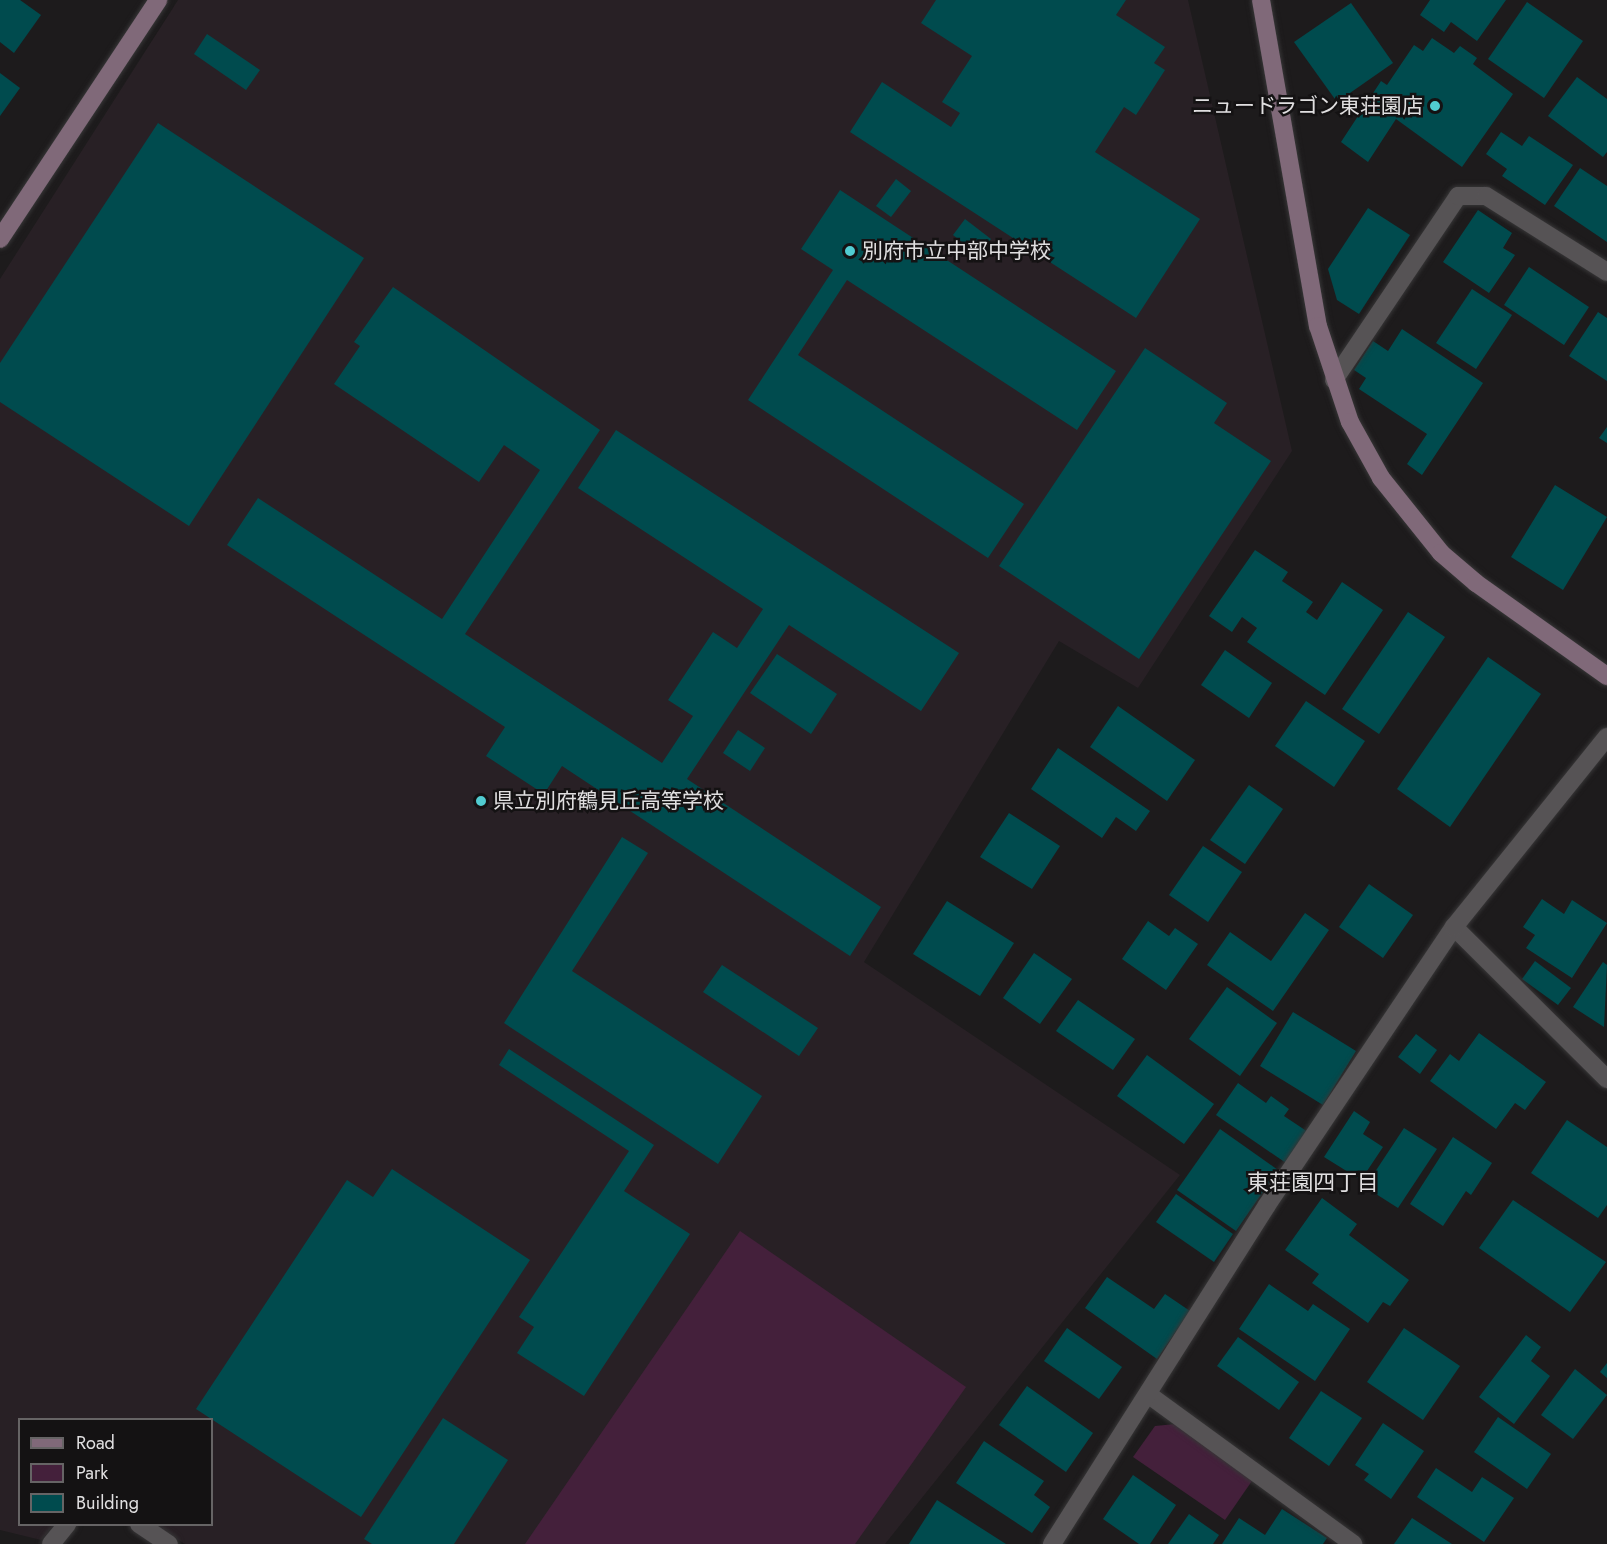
<!DOCTYPE html>
<html>
<head>
<meta charset="utf-8">
<style>
	body { margin:0 }
	#map { position:relative; width:1607px; height:1544px; overflow:hidden; background:#1d1b1c; font-family:Jost,"Noto Sans JP",sans-serif }
	div>[style] { position:absolute }
	.built>* { inset:0; background:#282025 }
	.green>* { inset:0; background:#44203b }
	.building>* { inset:0; background:#004b4e }
	.roads { filter:drop-shadow(0 0 2px #373637) drop-shadow(0 0 2px #373637) }
	.street>* { height:18px; margin:-9px; padding:0 9px; transform-origin:9px; border-radius:9px; background:#565355 }
	.secondary>* { height:18px; margin:-9px; padding:0 9px; transform-origin:9px; border-radius:9px; background:#806979 }
	.dots>* { width:16px; height:16px; translate:-50% -50%; box-sizing:border-box; border:3px solid #141213; border-radius:50% }
	span { translate:-50% -50%; white-space:nowrap; text-align:center; line-height:1.15; -webkit-text-stroke:5px #141213; paint-order:stroke }
	.poi-label { font-size:21px; color:#e0dfe0 }
	.right { translate:-100% -50%; text-align:right }
	.left { translate:0 -50%; text-align:left }
	.neighbourhood-label { font-size:22px; color:#e0dfe0 }
	.legend { position:absolute; left:18px; top:1418px; width:195px; height:108px; box-sizing:border-box; background:#141213; border:2px solid #666465; margin:0; padding:8px 10px; list-style:none; font-size:18px; color:#e0dfe0 }
	.legend li { display:flex; align-items:center; gap:12px; height:30px }
	.legend b { width:30px; border:2px solid #666465 }
</style>
</head>
<body>
<div id="map">
	<div class="built">
		<div style="clip-path:polygon(178px 0,1188px 0,1292px 451px,1138px 688px,1059px 641px,864px 962px,1180px 1175px,885px 1544px,185px 1544px,153px 1525px,212px 1524px,212px 1420px,20px 1420px,20px 1524px,54px 1525px,41px 1540px,0 1530px,0 279px)"></div>
	</div>
	<div class="green">
		<div style="clip-path:polygon(740px 1231px,966px 1387px,855px 1544px,525px 1544px)"></div>
		<div style="clip-path:polygon(1175px 1424px,1254px 1478px,1225px 1520px,1133px 1457px,1155px 1426px)"></div>
	</div>
	<div class="building">
		<div style="clip-path:polygon(0 0,20px 0,41px 15px,14px 53px,0 42px)"></div>
		<div style="clip-path:polygon(936px 0,1126px 0,1116px 15px,1165px 47px,1154px 63px,1165px 70px,1136px 115px,1124px 107px,1095px 152px,1200px 219px,1136px 318px,850px 132px,882px 82px,951px 127px,960px 113px,942px 102px,972px 56px,921px 23px)"></div>
		<div style="clip-path:polygon(1430px 0,1506px 0,1477px 41px,1451px 22px,1444px 32px,1420px 15px)"></div>
		<div style="clip-path:polygon(1527px 2px,1583px 41px,1544px 98px,1488px 59px)"></div>
		<div style="clip-path:polygon(1351px 3px,1393px 63px,1337px 102px,1294px 42px)"></div>
		<div style="clip-path:polygon(207px 34px,260px 70px,246px 90px,194px 54px)"></div>
		<div style="clip-path:polygon(1432px 38px,1454px 53px,1460px 46px,1477px 58px,1473px 64px,1513px 94px,1462px 167px,1396px 119px,1368px 162px,1341px 142px,1381px 81px,1387px 85px,1414px 45px,1423px 51px)"></div>
		<div style="clip-path:polygon(0 73px,20px 88px,0 116px)"></div>
		<div style="clip-path:polygon(1577px 77px,1607px 99px,1607px 152px,1603px 157px,1548px 116px)"></div>
		<div style="clip-path:polygon(158px 123px,364px 258px,189px 526px,0 402px,0 363px)"></div>
		<div style="clip-path:polygon(1501px 132px,1522px 146px,1529px 136px,1573px 165px,1545px 205px,1502px 176px,1507px 169px,1486px 154px)"></div>
		<div style="clip-path:polygon(1580px 168px,1607px 186px,1607px 242px,1554px 206px)"></div>
		<div style="clip-path:polygon(896px 179px,911px 191px,891px 217px,876px 206px)"></div>
		<div style="clip-path:polygon(840px 190px,1116px 371px,1077px 430px,847px 280px,798px 355px,1024px 504px,988px 558px,748px 400px,833px 270px,801px 249px)"></div>
		<div style="clip-path:polygon(1368px 208px,1410px 235px,1359px 314px,1337px 300px,1328px 269px)"></div>
		<div style="clip-path:polygon(1478px 210px,1512px 233px,1503px 248px,1515px 255px,1489px 293px,1443px 262px)"></div>
		<div style="clip-path:polygon(965px 219px,991px 239px,978px 255px,953px 235px)"></div>
		<div style="clip-path:polygon(1529px 267px,1589px 307px,1564px 345px,1504px 305px)"></div>
		<div style="clip-path:polygon(393px 287px,600px 430px,465px 634px,662px 763px,693px 716px,668px 700px,713px 632px,737px 648px,763px 609px,578px 488px,616px 430px,959px 653px,921px 711px,789px 625px,687px 779px,881px 907px,850px 956px,562px 766px,544px 794px,486px 756px,505px 727px,227px 545px,258px 498px,442px 619px,540px 470px,504px 445px,479px 482px,334px 384px,360px 346px,354px 342px)"></div>
		<div style="clip-path:polygon(1472px 289px,1512px 315px,1476px 369px,1436px 343px)"></div>
		<div style="clip-path:polygon(1598px 312px,1607px 318px,1607px 381px,1569px 356px)"></div>
		<div style="clip-path:polygon(1402px 329px,1483px 383px,1422px 475px,1407px 464px,1427px 434px,1359px 389px,1366px 378px,1354px 370px,1373px 341px,1388px 351px)"></div>
		<div style="clip-path:polygon(1145px 348px,1227px 403px,1214px 423px,1271px 461px,1139px 659px,999px 566px)"></div>
		<div style="clip-path:polygon(1607px 427px,1607px 443px,1599px 438px)"></div>
		<div style="clip-path:polygon(1555px 485px,1607px 517px,1563px 590px,1511px 557px)"></div>
		<div style="clip-path:polygon(1255px 550px,1288px 572px,1282px 581px,1313px 602px,1306px 612px,1317px 620px,1342px 582px,1383px 610px,1325px 695px,1247px 642px,1257px 628px,1242px 617px,1232px 632px,1209px 616px)"></div>
		<div style="clip-path:polygon(1408px 612px,1445px 637px,1379px 734px,1342px 709px)"></div>
		<div style="clip-path:polygon(1225px 650px,1272px 683px,1249px 718px,1201px 685px)"></div>
		<div style="clip-path:polygon(777px 654px,837px 694px,811px 734px,750px 693px)"></div>
		<div style="clip-path:polygon(1488px 657px,1541px 694px,1450px 827px,1397px 789px)"></div>
		<div style="clip-path:polygon(1306px 701px,1365px 741px,1334px 787px,1275px 746px)"></div>
		<div style="clip-path:polygon(1118px 706px,1195px 760px,1167px 801px,1090px 747px)"></div>
		<div style="clip-path:polygon(738px 730px,765px 748px,750px 771px,723px 753px)"></div>
		<div style="clip-path:polygon(1058px 748px,1150px 811px,1136px 831px,1116px 817px,1102px 838px,1031px 789px)"></div>
		<div style="clip-path:polygon(1249px 785px,1283px 809px,1245px 864px,1210px 840px)"></div>
		<div style="clip-path:polygon(1009px 813px,1060px 846px,1032px 889px,980px 857px)"></div>
		<div style="clip-path:polygon(622px 837px,648px 853px,572px 971px,762px 1096px,718px 1164px,504px 1023px)"></div>
		<div style="clip-path:polygon(1203px 846px,1242px 872px,1208px 922px,1169px 895px)"></div>
		<div style="clip-path:polygon(1369px 884px,1413px 915px,1383px 958px,1339px 927px)"></div>
		<div style="clip-path:polygon(1542px 899px,1564px 914px,1572px 900px,1607px 923px,1572px 978px,1526px 948px,1535px 935px,1523px 927px)"></div>
		<div style="clip-path:polygon(947px 901px,1014px 943px,980px 996px,913px 954px)"></div>
		<div style="clip-path:polygon(1305px 913px,1329px 930px,1273px 1011px,1207px 965px,1230px 932px,1271px 961px)"></div>
		<div style="clip-path:polygon(1148px 921px,1169px 936px,1175px 928px,1198px 944px,1166px 990px,1122px 959px)"></div>
		<div style="clip-path:polygon(1034px 953px,1072px 979px,1040px 1024px,1003px 998px)"></div>
		<div style="clip-path:polygon(1535px 961px,1571px 988px,1558px 1005px,1522px 979px)"></div>
		<div style="clip-path:polygon(1603px 962px,1607px 965px,1604px 1027px,1573px 1007px)"></div>
		<div style="clip-path:polygon(722px 965px,818px 1028px,799px 1056px,703px 992px)"></div>
		<div style="clip-path:polygon(1227px 987px,1277px 1023px,1240px 1076px,1189px 1039px)"></div>
		<div style="clip-path:polygon(1078px 1000px,1135px 1039px,1113px 1070px,1056px 1031px)"></div>
		<div style="clip-path:polygon(1293px 1012px,1356px 1051px,1323px 1105px,1260px 1066px)"></div>
		<div style="clip-path:polygon(1479px 1033px,1546px 1082px,1525px 1110px,1515px 1103px,1496px 1129px,1430px 1081px,1450px 1054px,1459px 1061px)"></div>
		<div style="clip-path:polygon(1416px 1034px,1437px 1050px,1420px 1074px,1398px 1057px)"></div>
		<div style="clip-path:polygon(509px 1049px,654px 1145px,624px 1191px,690px 1234px,584px 1396px,517px 1353px,534px 1327px,519px 1317px,629px 1151px,499px 1065px)"></div>
		<div style="clip-path:polygon(1147px 1055px,1214px 1104px,1184px 1144px,1117px 1096px)"></div>
		<div style="clip-path:polygon(1238px 1083px,1266px 1103px,1271px 1096px,1289px 1109px,1284px 1116px,1308px 1132px,1286px 1163px,1216px 1115px)"></div>
		<div style="clip-path:polygon(1354px 1111px,1370px 1122px,1363px 1134px,1383px 1147px,1361px 1180px,1324px 1157px)"></div>
		<div style="clip-path:polygon(1567px 1120px,1607px 1147px,1607px 1205px,1598px 1218px,1531px 1173px)"></div>
		<div style="clip-path:polygon(1404px 1128px,1437px 1149px,1398px 1208px,1365px 1187px)"></div>
		<div style="clip-path:polygon(1220px 1129px,1278px 1170px,1236px 1231px,1177px 1190px)"></div>
		<div style="clip-path:polygon(1453px 1137px,1492px 1163px,1471px 1195px,1466px 1191px,1443px 1226px,1410px 1204px)"></div>
		<div style="clip-path:polygon(392px 1169px,530px 1260px,361px 1517px,196px 1409px,347px 1180px,373px 1197px)"></div>
		<div style="clip-path:polygon(1176px 1194px,1233px 1234px,1214px 1262px,1156px 1222px)"></div>
		<div style="clip-path:polygon(1322px 1198px,1357px 1224px,1349px 1235px,1409px 1280px,1390px 1306px,1383px 1302px,1368px 1323px,1312px 1283px,1319px 1274px,1285px 1250px)"></div>
		<div style="clip-path:polygon(1513px 1200px,1606px 1262px,1570px 1312px,1479px 1248px)"></div>
		<div style="clip-path:polygon(1107px 1277px,1154px 1309px,1165px 1294px,1190px 1311px,1157px 1359px,1085px 1308px)"></div>
		<div style="clip-path:polygon(1269px 1284px,1308px 1311px,1313px 1304px,1350px 1329px,1315px 1381px,1239px 1329px)"></div>
		<div style="clip-path:polygon(1067px 1328px,1122px 1367px,1099px 1399px,1044px 1361px)"></div>
		<div style="clip-path:polygon(1404px 1328px,1460px 1366px,1423px 1420px,1367px 1382px)"></div>
		<div style="clip-path:polygon(1526px 1335px,1541px 1347px,1531px 1361px,1550px 1376px,1514px 1424px,1479px 1397px)"></div>
		<div style="clip-path:polygon(1238px 1337px,1299px 1382px,1279px 1410px,1217px 1366px)"></div>
		<div style="clip-path:polygon(1607px 1363px,1607px 1378px,1600px 1372px)"></div>
		<div style="clip-path:polygon(1575px 1369px,1607px 1395px,1573px 1439px,1541px 1415px)"></div>
		<div style="clip-path:polygon(1027px 1386px,1093px 1433px,1066px 1472px,999px 1425px)"></div>
		<div style="clip-path:polygon(1321px 1391px,1362px 1418px,1329px 1466px,1289px 1438px)"></div>
		<div style="clip-path:polygon(1498px 1417px,1551px 1454px,1527px 1489px,1474px 1452px)"></div>
		<div style="clip-path:polygon(443px 1418px,508px 1460px,454px 1544px,372px 1544px,364px 1539px)"></div>
		<div style="clip-path:polygon(1383px 1423px,1424px 1451px,1391px 1499px,1364px 1480px,1369px 1474px,1355px 1465px)"></div>
		<div style="clip-path:polygon(984px 1441px,1044px 1481px,1034px 1495px,1050px 1507px,1032px 1533px,956px 1483px)"></div>
		<div style="clip-path:polygon(1436px 1468px,1472px 1492px,1482px 1477px,1514px 1498px,1484px 1542px,1417px 1497px)"></div>
		<div style="clip-path:polygon(1133px 1475px,1176px 1505px,1150px 1544px,1139px 1544px,1103px 1519px)"></div>
		<div style="clip-path:polygon(937px 1500px,1006px 1544px,909px 1544px)"></div>
		<div style="clip-path:polygon(1282px 1509px,1327px 1538px,1323px 1544px,1222px 1544px,1239px 1518px,1265px 1535px)"></div>
		<div style="clip-path:polygon(1189px 1514px,1219px 1535px,1213px 1544px,1168px 1544px)"></div>
		<div style="clip-path:polygon(1412px 1518px,1452px 1544px,1394px 1544px)"></div>
	</div>
	<div class="roads">
		<div class="street">
			<div style="left:1334px;top:380px;width:222px;rotate:-56deg"></div>
			<div style="left:1458px;top:196px;width:28px"></div>
			<div style="left:1486px;top:196px;width:143px;rotate:32.1deg"></div>
			<div style="left:1454px;top:927px;width:216px;rotate:44.8deg"></div>
			<div style="left:1149px;top:1395px;width:253px;rotate:36.1deg"></div>
			<div style="left:139px;top:1524px;width:36px;rotate:34deg"></div>
			<div style="left:51px;top:1544px;width:26px;rotate:-51deg"></div>
			<div style="left:1052px;top:1544px;width:401px;rotate:-57.6deg"></div>
			<div style="left:1267px;top:1205px;width:335px;rotate:-56.1deg"></div>
			<div style="left:1454px;top:927px;width:244px;rotate:-51.2deg"></div>
		</div>
		<div class="secondary">
			<div style="left:1261px;top:0;width:331px;rotate:80.1deg"></div>
			<div style="left:1318px;top:326px;width:101px;rotate:71.6deg"></div>
			<div style="left:1350px;top:422px;width:64px;rotate:61deg"></div>
			<div style="left:1381px;top:478px;width:96px;rotate:51.3deg"></div>
			<div style="left:1441px;top:553px;width:46px;rotate:40.6deg"></div>
			<div style="left:1476px;top:583px;width:161px;rotate:35.4deg"></div>
			<div style="left:0;top:239px;width:287px;rotate:-56.5deg"></div>
		</div>
	</div>
	<div class="dots">
		<div style="left:1435px;top:106px;background:#51ccd1"></div>
		<div style="left:850px;top:251px;background:#51ccd1"></div>
		<div style="left:481px;top:801px;background:#51ccd1"></div>
	</div>
	<div class="poi-label">
		<span class="right" style="left:1423px;top:106px">ニュードラゴン東荘園店</span>
		<span class="left" style="left:862px;top:251px">別府市立中部中学校</span>
		<span class="left" style="left:493px;top:801px">県立別府鶴見丘高等学校</span>
	</div>
	<div class="neighbourhood-label">
		<span style="left:1313px;top:1183px">東荘園四丁目</span>
	</div>
	<ul class="legend">
	<li><b style="height:8px;background:#806979"></b>Road</li>
	<li><b style="height:16px;background:#44203b"></b>Park</li>
	<li><b style="height:16px;background:#004b4e"></b>Building</li>
	</ul>
</div>
</body>
</html>
